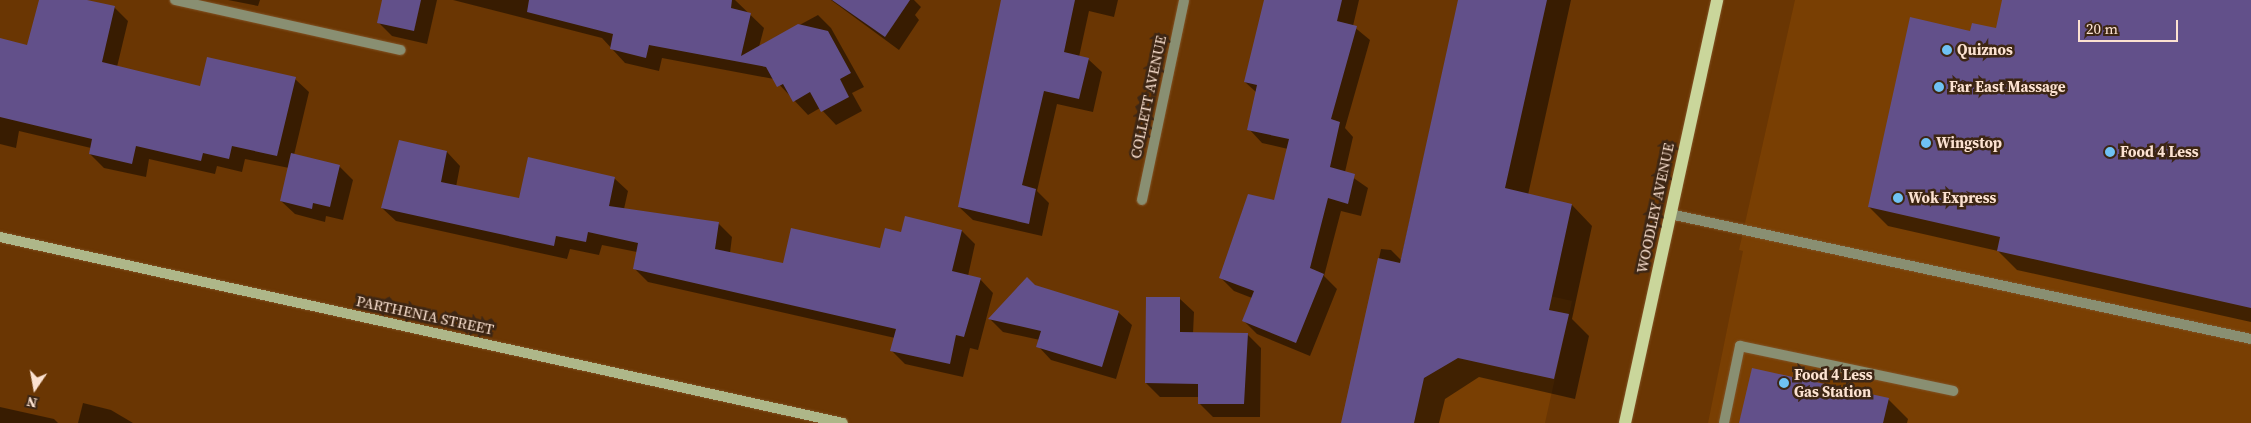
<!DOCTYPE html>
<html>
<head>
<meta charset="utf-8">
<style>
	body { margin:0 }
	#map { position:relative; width:2251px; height:423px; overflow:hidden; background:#6a3603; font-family:"Source Serif 4",serif }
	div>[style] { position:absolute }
	.built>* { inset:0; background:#793f03 }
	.shadow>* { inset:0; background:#0007 }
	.building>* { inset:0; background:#62508a }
	.roads { filter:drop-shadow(0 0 1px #815224) drop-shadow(0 0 1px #815224) }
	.lane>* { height:10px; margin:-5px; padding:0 5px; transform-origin:5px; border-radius:5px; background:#898f72 }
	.street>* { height:10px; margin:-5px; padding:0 5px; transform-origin:5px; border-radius:5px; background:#898f72 }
	.secondary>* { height:10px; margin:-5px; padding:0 5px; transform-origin:5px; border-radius:5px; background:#aeb789 }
	.primary>* { height:12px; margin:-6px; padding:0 6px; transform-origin:6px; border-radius:6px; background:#cad69b }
	.dots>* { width:14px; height:14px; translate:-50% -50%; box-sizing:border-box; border:2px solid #3d2614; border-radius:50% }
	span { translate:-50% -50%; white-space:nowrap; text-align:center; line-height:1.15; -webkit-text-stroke:5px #3d2614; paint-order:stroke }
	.poi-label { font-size:15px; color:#fce2d1; font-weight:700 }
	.left { translate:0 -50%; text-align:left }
	.street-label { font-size:15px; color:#fce2d1 }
	.north { position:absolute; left:10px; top:363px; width:50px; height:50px; -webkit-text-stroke:4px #3d2614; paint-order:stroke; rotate:192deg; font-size:14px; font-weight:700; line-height:20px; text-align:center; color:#fce2d1 }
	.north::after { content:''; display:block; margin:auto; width:18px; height:22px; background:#fce2d1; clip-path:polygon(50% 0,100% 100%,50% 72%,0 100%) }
	.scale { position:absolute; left:2078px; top:20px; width:100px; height:22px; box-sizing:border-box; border:2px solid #fce2d1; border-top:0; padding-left:6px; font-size:15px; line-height:18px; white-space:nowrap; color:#fce2d1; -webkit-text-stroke:4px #3d2614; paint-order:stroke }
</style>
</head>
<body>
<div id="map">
	<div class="built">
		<div style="clip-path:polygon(1795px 0,2251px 0,2251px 423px,1708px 423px,1743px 251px,1739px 250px)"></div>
		<div style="clip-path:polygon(1378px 258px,1572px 301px,1545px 423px,1341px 423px)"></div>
	</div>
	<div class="shadow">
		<div style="clip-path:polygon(40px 0,81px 0,114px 7px,128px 21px,117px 67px,201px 88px,295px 79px,309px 92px,294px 155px,339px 166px,353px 180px,343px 220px,326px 216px,325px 222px,295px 214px,281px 201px,289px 168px,245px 159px,242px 172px,217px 166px,215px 174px,149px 159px,146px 177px,104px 168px,90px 154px,91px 148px,19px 131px,16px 148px,0 144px,0 40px,28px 46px)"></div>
		<div style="clip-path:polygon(228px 0,260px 0,258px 6px)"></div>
		<div style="clip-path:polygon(383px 0,437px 0,427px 44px,392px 36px,378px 22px)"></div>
		<div style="clip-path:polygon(453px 0,735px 0,764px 28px,759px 47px,818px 15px,831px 28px,864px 87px,852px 93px,862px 111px,836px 125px,820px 108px,808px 115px,774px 79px,662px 58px,659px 71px,625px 63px,602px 38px)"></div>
		<div style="clip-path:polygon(831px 0,914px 0,921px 7px,915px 15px,919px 20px,899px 50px)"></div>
		<div style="clip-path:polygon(1003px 0,1118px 0,1114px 17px,1089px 11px,1079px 57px,1088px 59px,1102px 72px,1093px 112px,1057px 104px,1037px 191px,1049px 203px,1042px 236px,973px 220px,959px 207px)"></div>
		<div style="clip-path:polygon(1269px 0,1359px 0,1353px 26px,1370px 40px,1345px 128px,1353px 137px,1345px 172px,1368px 188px,1361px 216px,1341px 211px,1324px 276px,1337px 289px,1310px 356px,1257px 334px,1243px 320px,1252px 298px,1234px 291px,1220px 277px,1275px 202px,1288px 149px,1262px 143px,1249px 129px,1257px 93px,1245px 82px)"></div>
		<div style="clip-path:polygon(1459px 0,1571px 0,1528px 195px,1572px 205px,1592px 226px,1572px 319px,1589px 336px,1575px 399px,1479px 377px,1445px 399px,1439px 423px,1343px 423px,1381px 249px,1391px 250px,1401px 260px)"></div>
		<div style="clip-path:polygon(2004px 0,2251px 0,2251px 322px,2017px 270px,1998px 251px,1888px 226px,1869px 207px,1971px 32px,1997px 30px)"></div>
		<div style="clip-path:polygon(399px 142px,447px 152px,460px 166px,456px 187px,520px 200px,614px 178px,628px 191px,624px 209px,718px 223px,732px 237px,730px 253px,784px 265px,881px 249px,902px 233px,962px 231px,975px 244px,968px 276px,980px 279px,993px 293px,978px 350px,970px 348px,963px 377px,905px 364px,892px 351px,895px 338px,648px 282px,634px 268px,637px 252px,602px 245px,599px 255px,570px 249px,567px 259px,396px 221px,382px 208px)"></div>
		<div style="clip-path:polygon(1034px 286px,1118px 312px,1132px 325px,1116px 379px,1051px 360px,1038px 346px,1040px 340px,1003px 332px,990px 319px)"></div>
		<div style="clip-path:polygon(1180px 299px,1194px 312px,1193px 334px,1247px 334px,1261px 348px,1260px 417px,1213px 417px,1199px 403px,1199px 397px,1160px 397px,1146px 383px)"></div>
		<div style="clip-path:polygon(1888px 399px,1908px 419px,1907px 423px,1741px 423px)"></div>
		<div style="clip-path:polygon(83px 403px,111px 410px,133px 423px,78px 423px)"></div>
		<div style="clip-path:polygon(0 407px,54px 419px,58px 423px,0 423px)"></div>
	</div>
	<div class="building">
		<div style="clip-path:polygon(39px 0,87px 0,115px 6px,102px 62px,200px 86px,207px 57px,296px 77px,277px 156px,232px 146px,229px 159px,203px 153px,201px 161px,136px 146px,132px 164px,89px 154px,92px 139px,0 117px,0 38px,27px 45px)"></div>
		<div style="clip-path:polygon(382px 0,421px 0,414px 31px,377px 23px)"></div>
		<div style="clip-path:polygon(529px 0,732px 0,731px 8px,751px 13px,741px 56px,798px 24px,828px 31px,851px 73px,840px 79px,849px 97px,821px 112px,810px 92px,793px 102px,783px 84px,777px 87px,766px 67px,649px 45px,646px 58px,610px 49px,613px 34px,527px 12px)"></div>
		<div style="clip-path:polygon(832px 0,910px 0,885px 37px)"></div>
		<div style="clip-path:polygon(1001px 0,1075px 0,1064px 52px,1089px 58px,1079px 99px,1044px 91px,1022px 185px,1036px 189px,1029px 224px,958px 207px)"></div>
		<div style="clip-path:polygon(1264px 0,1342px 0,1337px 21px,1357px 26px,1331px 119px,1340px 122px,1330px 167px,1355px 174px,1348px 204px,1328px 198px,1310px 268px,1324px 274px,1296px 343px,1242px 321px,1254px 291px,1219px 278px,1248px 194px,1274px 200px,1289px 139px,1247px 130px,1257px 85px,1244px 82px)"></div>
		<div style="clip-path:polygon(1458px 0,1547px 0,1505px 188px,1572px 204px,1549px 310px,1569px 314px,1554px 379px,1458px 358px,1424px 378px,1414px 423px,1341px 423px,1378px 258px,1400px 263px)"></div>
		<div style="clip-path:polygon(2002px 0,2251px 0,2251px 308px,1997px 251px,2000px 237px,1868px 207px,1910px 17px,1970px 31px,1972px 23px,1996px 28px)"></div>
		<div style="clip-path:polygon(399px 140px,447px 151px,441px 182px,519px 198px,528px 157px,615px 177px,609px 206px,719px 222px,715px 249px,783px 263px,791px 228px,880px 248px,885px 228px,901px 232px,905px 216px,962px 230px,952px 271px,981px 278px,964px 337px,956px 335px,950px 364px,890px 351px,896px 329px,633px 269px,638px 243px,588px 232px,586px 242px,556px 236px,554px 246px,381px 208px)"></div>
		<div style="clip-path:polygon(291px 153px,340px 165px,330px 207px,313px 203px,312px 209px,280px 201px)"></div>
		<div style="clip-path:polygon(1027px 277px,1035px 285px,1119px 311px,1102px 367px,1036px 347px,1041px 331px,988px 319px)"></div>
		<div style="clip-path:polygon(1146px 297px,1180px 297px,1180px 332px,1248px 333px,1244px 404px,1198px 404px,1198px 384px,1145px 383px)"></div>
		<div style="clip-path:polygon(1752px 368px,1889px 398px,1883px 423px,1739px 423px)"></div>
	</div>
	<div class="roads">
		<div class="lane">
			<div style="left:175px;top:0;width:231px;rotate:12.5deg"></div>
			<div style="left:1670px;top:214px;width:594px;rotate:12.14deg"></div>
			<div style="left:1724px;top:423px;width:79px;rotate:-78.3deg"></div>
			<div style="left:1740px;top:346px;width:218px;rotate:11.9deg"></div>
		</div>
		<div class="street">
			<div style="left:1142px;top:200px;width:204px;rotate:-78.1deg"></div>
		</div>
		<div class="secondary">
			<div style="left:0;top:237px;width:863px;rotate:12.44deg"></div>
		</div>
		<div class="primary">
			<div style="left:1625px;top:423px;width:433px;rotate:-77.7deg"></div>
		</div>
	</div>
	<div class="dots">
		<div style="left:1947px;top:50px;background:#6fc2f4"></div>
		<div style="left:1939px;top:87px;background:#6fc2f4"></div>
		<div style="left:1926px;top:143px;background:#6fc2f4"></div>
		<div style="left:2110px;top:152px;background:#6fc2f4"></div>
		<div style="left:1898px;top:198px;background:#6fc2f4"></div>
		<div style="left:1784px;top:383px;background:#6fc2f4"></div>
	</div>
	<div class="poi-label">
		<span class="left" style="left:1957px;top:50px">Quiznos</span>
		<span class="left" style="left:1949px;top:87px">Far East Massage</span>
		<span class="left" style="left:1936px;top:143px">Wingstop</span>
		<span class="left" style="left:2120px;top:152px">Food 4 Less</span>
		<span class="left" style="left:1908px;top:198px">Wok Express</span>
		<span class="left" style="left:1794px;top:383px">Food 4 Less<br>Gas Station</span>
	</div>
	<div class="street-label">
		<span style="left:1148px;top:97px;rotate:-78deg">COLLETT AVENUE</span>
		<span style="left:1655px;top:208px;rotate:-78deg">WOODLEY AVENUE</span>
		<span style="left:425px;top:315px;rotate:12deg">PARTHENIA STREET</span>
	</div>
	<div class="north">N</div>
	<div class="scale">20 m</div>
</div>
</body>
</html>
